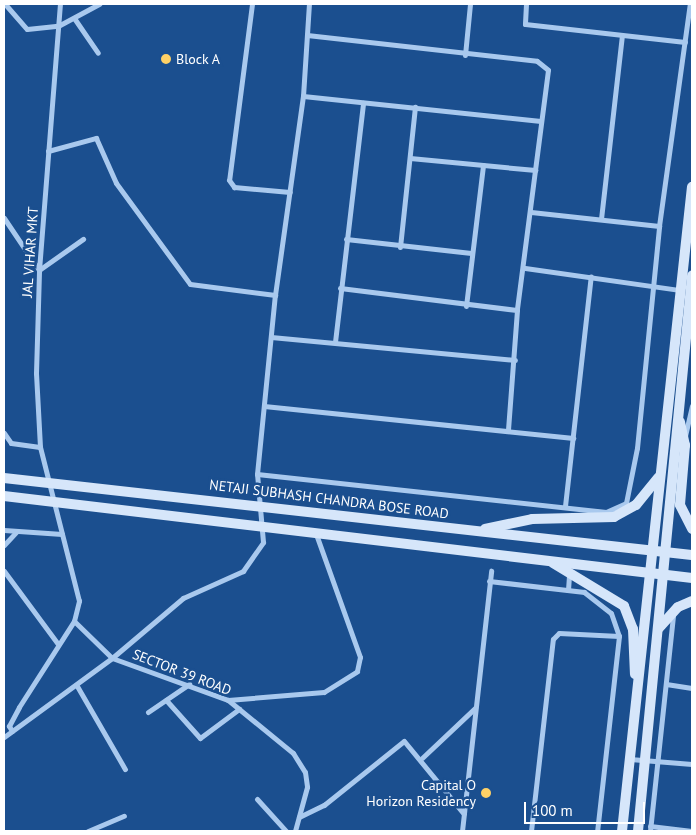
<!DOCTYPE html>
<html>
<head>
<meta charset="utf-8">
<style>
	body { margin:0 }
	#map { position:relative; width:696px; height:835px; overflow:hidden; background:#1b4f8f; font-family:"PT Sans",sans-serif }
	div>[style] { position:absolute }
	.minor>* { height:5px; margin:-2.5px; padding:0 2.5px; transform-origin:2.5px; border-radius:2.5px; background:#a9c9ee }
	.secondary>* { height:10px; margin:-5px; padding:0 5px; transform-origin:5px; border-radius:5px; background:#d6e6fa }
	.dots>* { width:14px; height:14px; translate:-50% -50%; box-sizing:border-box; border:2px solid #1b4f8f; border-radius:50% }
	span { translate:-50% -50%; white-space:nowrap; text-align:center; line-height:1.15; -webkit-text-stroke:5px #1b4f8f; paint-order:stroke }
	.poi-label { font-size:14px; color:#fff }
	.left { translate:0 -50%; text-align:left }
	.right { translate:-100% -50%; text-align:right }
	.street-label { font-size:14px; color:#fff }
	.frame { position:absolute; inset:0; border:5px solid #fff; pointer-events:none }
	.scale { position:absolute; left:524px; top:802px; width:121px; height:22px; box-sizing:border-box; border:2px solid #fff; border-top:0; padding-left:6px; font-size:15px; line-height:18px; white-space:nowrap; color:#fff; -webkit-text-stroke:4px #1b4f8f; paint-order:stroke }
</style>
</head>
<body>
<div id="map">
	<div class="minor">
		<div style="left:5px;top:4px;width:33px;rotate:49deg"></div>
		<div style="left:27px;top:29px;width:31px;rotate:-6deg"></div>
		<div style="left:58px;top:26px;width:47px;rotate:-28.2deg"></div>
		<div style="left:252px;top:4px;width:177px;rotate:97.4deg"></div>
		<div style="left:229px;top:180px;width:9px;rotate:54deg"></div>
		<div style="left:234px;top:187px;width:56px;rotate:5.1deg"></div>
		<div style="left:526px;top:4px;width:20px;rotate:93deg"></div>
		<div style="left:525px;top:24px;width:161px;rotate:6.4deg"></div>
		<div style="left:74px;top:18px;width:42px;rotate:55.6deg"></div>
		<div style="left:307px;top:35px;width:231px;rotate:6.4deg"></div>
		<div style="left:537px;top:61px;width:14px;rotate:39deg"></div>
		<div style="left:548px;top:70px;width:242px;rotate:97.4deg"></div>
		<div style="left:517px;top:310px;width:120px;rotate:94.3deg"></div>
		<div style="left:465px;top:55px;width:51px;rotate:-84.4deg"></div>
		<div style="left:303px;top:96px;width:239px;rotate:6deg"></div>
		<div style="left:48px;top:151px;width:50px;rotate:-15.2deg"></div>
		<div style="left:96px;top:138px;width:49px;rotate:66deg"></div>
		<div style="left:116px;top:183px;width:125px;rotate:53.8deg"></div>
		<div style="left:190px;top:284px;width:86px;rotate:7.4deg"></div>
		<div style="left:410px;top:158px;width:126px;rotate:5.5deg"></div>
		<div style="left:531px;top:212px;width:129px;rotate:6.2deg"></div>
		<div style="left:4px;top:218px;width:63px;rotate:56.1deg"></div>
		<div style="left:39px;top:270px;width:54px;rotate:-35.2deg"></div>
		<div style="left:601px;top:219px;width:185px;rotate:-83.5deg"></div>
		<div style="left:346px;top:239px;width:126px;rotate:6.4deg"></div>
		<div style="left:400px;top:247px;width:141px;rotate:-83.9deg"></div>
		<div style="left:525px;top:268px;width:157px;rotate:8.1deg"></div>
		<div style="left:340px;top:288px;width:178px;rotate:7.1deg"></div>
		<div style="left:466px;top:306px;width:142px;rotate:-83.1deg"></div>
		<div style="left:271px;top:337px;width:245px;rotate:5.4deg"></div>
		<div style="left:335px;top:342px;width:241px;rotate:-83.3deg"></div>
		<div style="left:264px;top:406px;width:311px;rotate:5.9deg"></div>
		<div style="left:4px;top:433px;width:12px;rotate:55deg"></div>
		<div style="left:11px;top:443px;width:29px;rotate:8deg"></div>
		<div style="left:685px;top:436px;width:31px;rotate:-77deg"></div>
		<div style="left:257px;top:474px;width:351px;rotate:6.2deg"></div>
		<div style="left:606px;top:512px;width:22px;rotate:-24deg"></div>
		<div style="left:626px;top:503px;width:56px;rotate:-78.7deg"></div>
		<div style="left:637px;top:448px;width:223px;rotate:-84.3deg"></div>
		<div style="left:659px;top:226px;width:224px;rotate:-82.1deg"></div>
		<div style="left:565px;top:506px;width:231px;rotate:-83.6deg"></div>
		<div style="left:4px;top:530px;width:58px;rotate:3.9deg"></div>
		<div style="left:4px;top:545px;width:19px;rotate:-47deg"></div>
		<div style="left:4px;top:571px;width:91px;rotate:53.5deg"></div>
		<div style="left:489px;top:581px;width:96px;rotate:6.6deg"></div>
		<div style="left:584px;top:592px;width:34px;rotate:38deg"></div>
		<div style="left:611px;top:613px;width:24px;rotate:71deg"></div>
		<div style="left:568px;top:590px;width:16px;rotate:-86deg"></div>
		<div style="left:74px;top:621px;width:53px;rotate:44.2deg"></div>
		<div style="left:112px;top:658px;width:123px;rotate:19.9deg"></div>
		<div style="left:228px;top:700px;width:84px;rotate:39.2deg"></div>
		<div style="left:293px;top:753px;width:22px;rotate:58deg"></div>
		<div style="left:305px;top:772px;width:15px;rotate:82deg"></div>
		<div style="left:307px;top:787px;width:46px;rotate:105.3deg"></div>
		<div style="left:666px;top:684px;width:26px;rotate:9deg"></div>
		<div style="left:77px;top:686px;width:96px;rotate:60deg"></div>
		<div style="left:166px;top:700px;width:51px;rotate:48.2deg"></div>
		<div style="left:200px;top:738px;width:49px;rotate:-36.6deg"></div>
		<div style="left:228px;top:700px;width:96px;rotate:-4.8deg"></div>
		<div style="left:324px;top:692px;width:39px;rotate:-32deg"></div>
		<div style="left:357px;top:671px;width:14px;rotate:-78deg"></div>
		<div style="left:360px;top:657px;width:131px;rotate:-109.7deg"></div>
		<div style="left:148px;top:712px;width:50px;rotate:-34.3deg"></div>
		<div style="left:12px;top:731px;width:6px;rotate:-121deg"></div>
		<div style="left:9px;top:726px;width:21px;rotate:-62deg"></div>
		<div style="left:19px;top:707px;width:102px;rotate:-57.4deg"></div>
		<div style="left:74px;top:621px;width:21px;rotate:-76deg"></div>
		<div style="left:79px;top:601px;width:159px;rotate:-104.2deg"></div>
		<div style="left:40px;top:447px;width:74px;rotate:-93.1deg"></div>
		<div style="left:36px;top:373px;width:103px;rotate:-88.3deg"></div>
		<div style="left:39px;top:270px;width:267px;rotate:-85.5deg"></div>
		<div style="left:4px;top:737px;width:134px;rotate:-36.2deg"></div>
		<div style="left:112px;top:658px;width:93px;rotate:-40.2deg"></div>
		<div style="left:183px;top:598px;width:66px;rotate:-24.2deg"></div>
		<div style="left:243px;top:571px;width:35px;rotate:-55deg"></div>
		<div style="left:263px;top:542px;width:68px;rotate:-95deg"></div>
		<div style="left:257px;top:474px;width:180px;rotate:-84.3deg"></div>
		<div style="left:275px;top:295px;width:201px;rotate:-82deg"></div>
		<div style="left:303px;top:96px;width:92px;rotate:-86.3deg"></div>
		<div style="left:422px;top:758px;width:73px;rotate:-43.3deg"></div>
		<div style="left:630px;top:759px;width:62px;rotate:4.6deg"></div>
		<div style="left:257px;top:799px;width:43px;rotate:47.8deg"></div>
		<div style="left:299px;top:817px;width:28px;rotate:-26deg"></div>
		<div style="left:324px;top:805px;width:102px;rotate:-38.7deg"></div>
		<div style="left:404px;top:741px;width:94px;rotate:50.6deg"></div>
		<div style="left:650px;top:826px;width:42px;rotate:6.8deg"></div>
		<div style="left:88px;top:831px;width:39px;rotate:-23deg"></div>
		<div style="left:462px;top:831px;width:262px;rotate:-83.6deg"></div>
		<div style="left:531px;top:831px;width:193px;rotate:-83.5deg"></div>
		<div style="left:553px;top:639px;width:8px;rotate:-45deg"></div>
		<div style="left:559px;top:633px;width:60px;rotate:2.9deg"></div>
		<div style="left:619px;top:636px;width:196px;rotate:96.4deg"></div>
		<div style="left:650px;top:831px;width:217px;rotate:-83.9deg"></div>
	</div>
	<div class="secondary">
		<div style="left:680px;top:422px;width:24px;rotate:78deg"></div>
		<div style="left:685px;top:445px;width:60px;rotate:94.8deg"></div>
		<div style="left:680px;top:505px;width:27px;rotate:63deg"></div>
		<div style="left:4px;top:478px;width:692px;rotate:6.39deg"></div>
		<div style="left:4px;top:496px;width:693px;rotate:6.8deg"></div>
		<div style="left:485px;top:529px;width:48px;rotate:-12deg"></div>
		<div style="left:532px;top:519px;width:82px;rotate:-1.4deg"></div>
		<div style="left:614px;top:517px;width:25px;rotate:-29deg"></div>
		<div style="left:636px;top:505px;width:35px;rotate:-51deg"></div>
		<div style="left:553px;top:563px;width:83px;rotate:31.2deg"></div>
		<div style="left:624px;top:606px;width:25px;rotate:69deg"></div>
		<div style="left:633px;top:629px;width:45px;rotate:87.5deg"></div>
		<div style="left:659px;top:628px;width:28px;rotate:-48deg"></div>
		<div style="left:678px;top:607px;width:15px;rotate:-23deg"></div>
		<div style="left:622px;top:831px;width:648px;rotate:-83.8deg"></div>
		<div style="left:638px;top:831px;width:558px;rotate:-84.44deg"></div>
	</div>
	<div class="dots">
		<div style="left:166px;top:59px;background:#ffd166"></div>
		<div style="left:486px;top:793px;background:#ffd166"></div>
	</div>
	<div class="poi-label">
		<span class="left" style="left:176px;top:59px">Block A</span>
		<span class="right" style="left:476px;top:793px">Capital O<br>Horizon Residency</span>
	</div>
	<div class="street-label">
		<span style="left:30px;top:252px;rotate:-86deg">JAL VIHAR MKT</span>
		<span style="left:329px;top:499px;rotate:7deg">NETAJI SUBHASH CHANDRA BOSE ROAD</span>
		<span style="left:182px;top:672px;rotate:21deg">SECTOR 39 ROAD</span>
	</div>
	<div class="frame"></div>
	<div class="scale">100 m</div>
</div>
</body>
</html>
